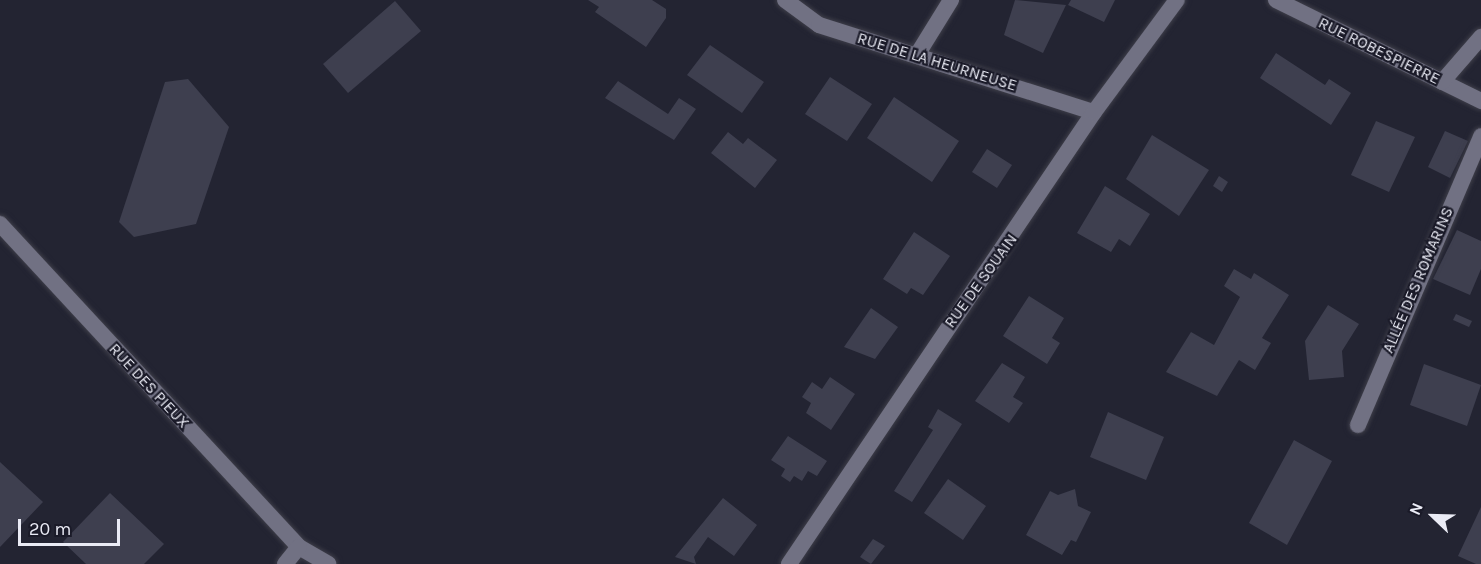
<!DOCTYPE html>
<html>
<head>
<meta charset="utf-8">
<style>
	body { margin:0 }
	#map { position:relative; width:1481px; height:564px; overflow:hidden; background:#232432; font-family:Karla,sans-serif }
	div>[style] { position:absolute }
	.building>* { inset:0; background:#3e3f4f }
	.roads { filter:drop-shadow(0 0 2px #3e3e49) drop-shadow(0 0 2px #3e3e49) }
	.minor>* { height:16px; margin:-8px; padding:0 8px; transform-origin:8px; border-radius:8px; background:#717183 }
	span { translate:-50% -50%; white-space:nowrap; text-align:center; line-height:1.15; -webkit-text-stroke:4.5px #1a1a28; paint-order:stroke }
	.street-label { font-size:16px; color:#eaebf5 }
	.north { position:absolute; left:1403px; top:486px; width:60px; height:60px; -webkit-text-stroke:4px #1a1a28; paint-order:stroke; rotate:293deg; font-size:16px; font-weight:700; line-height:24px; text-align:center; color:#eaebf5 }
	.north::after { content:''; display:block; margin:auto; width:21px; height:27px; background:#eaebf5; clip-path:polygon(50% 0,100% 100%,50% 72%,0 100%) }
	.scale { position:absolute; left:18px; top:519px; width:102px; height:27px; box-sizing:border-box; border:3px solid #eaebf5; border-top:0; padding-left:8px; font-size:18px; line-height:21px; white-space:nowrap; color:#eaebf5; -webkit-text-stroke:4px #1a1a28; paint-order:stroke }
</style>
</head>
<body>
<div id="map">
	<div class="building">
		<div style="clip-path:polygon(588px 0,652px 0,666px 9px,666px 18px,646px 47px,595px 12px,599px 7px)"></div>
		<div style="clip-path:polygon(1015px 0,1066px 5px,1043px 53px,1004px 35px)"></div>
		<div style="clip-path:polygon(1071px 0,1115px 0,1104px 22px,1068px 5px)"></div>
		<div style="clip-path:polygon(395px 1px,421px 31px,348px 93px,323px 64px)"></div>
		<div style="clip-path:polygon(710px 45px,764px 82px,742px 113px,687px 75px)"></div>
		<div style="clip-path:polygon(1276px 53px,1325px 85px,1329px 79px,1351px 93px,1331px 125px,1260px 78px)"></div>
		<div style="clip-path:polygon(830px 77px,872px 104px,847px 141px,805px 114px)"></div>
		<div style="clip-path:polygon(188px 79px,229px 127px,196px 224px,134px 237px,119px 222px,165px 82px)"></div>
		<div style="clip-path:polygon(618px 81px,668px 114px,679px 98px,696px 109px,674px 140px,605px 98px)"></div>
		<div style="clip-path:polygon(894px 97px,959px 141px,932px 182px,867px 138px)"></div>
		<div style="clip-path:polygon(1376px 121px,1415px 137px,1389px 192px,1351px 175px)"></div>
		<div style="clip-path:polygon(1445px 131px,1468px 141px,1450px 178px,1428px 167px)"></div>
		<div style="clip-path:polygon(728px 132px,743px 144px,748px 138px,777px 160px,755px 188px,711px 153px)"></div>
		<div style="clip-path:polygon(1152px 135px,1209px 170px,1179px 216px,1126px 179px)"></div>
		<div style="clip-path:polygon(987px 149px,1012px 165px,997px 188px,972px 172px)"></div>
		<div style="clip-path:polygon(1219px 176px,1228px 182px,1222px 192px,1213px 186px)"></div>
		<div style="clip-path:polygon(1105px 186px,1150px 214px,1130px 246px,1119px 239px,1111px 252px,1077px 233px)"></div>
		<div style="clip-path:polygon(1457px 230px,1481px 241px,1481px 269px,1470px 295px,1433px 279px)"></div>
		<div style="clip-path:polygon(914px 232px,950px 256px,923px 295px,911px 288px,907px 294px,883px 279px)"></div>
		<div style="clip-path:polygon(1234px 269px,1251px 279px,1254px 273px,1289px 295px,1262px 338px,1271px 343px,1255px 370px,1239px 360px,1217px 396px,1166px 372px,1191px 332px,1214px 345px,1240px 297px,1224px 286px)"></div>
		<div style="clip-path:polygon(1029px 296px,1064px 318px,1052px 338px,1060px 343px,1047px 364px,1003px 336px)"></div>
		<div style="clip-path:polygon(1328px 305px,1359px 324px,1342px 351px,1344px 377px,1309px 380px,1305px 341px)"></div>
		<div style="clip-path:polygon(871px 308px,898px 327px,875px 359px,844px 347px)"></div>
		<div style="clip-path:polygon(1456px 314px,1472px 321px,1469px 327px,1453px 320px)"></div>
		<div style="clip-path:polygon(1002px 363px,1025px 377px,1013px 397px,1023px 403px,1009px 423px,975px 401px)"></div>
		<div style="clip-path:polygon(1424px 364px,1481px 385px,1467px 426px,1410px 405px)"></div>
		<div style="clip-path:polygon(830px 377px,855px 394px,831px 430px,806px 413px,811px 403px,802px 397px,812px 382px,822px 389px)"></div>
		<div style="clip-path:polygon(938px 409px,962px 424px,912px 502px,894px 491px,933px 430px,928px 427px)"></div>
		<div style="clip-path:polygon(1108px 412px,1164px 437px,1146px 480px,1090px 457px)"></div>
		<div style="clip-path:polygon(788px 436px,827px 461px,817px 476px,808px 471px,802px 481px,794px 476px,790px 482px,781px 476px,785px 469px,771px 460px)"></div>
		<div style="clip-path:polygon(1294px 440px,1332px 461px,1287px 545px,1249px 523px)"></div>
		<div style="clip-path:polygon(0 462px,43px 502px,0 547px)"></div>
		<div style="clip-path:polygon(948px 479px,986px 506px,963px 540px,924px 513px)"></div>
		<div style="clip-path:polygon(1075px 489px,1078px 506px,1091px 512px,1076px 542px,1071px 540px,1062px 555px,1026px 535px,1050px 491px,1058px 495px)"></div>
		<div style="clip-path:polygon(110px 493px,164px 544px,144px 564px,86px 564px,63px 542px)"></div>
		<div style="clip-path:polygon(723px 498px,757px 525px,734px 556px,708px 537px,694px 557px,696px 564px,675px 557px)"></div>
		<div style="clip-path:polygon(1481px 507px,1481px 564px,1476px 564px,1458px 556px)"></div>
		<div style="clip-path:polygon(873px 539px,885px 546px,871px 564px,860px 557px)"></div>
	</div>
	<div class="roads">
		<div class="minor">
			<div style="left:785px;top:0;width:42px;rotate:36.3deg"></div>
			<div style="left:819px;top:25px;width:288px;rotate:17.6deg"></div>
			<div style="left:1276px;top:0;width:229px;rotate:26.2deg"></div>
			<div style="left:917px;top:55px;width:65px;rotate:-58.3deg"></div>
			<div style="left:1442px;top:82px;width:60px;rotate:-49.1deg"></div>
			<div style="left:0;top:224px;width:440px;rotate:47.2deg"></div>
			<div style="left:299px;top:547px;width:34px;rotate:30deg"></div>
			<div style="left:1358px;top:425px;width:314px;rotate:-66.9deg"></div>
			<div style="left:285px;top:564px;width:22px;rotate:-51deg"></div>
			<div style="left:789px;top:564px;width:545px;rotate:-55.99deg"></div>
			<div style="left:1094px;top:112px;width:139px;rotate:-53.5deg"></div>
		</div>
	</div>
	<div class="street-label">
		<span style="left:1379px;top:51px;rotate:26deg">RUE ROBESPIERRE</span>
		<span style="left:937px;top:62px;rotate:17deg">RUE DE LA HEURNEUSE</span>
		<span style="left:1418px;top:280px;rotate:-67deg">ALLÉE DES ROMARINS</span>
		<span style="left:981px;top:281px;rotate:-54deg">RUE DE SOUAIN</span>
		<span style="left:149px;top:386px;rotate:47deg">RUE DES PIEUX</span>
	</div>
	<div class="north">N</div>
	<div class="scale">20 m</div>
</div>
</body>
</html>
